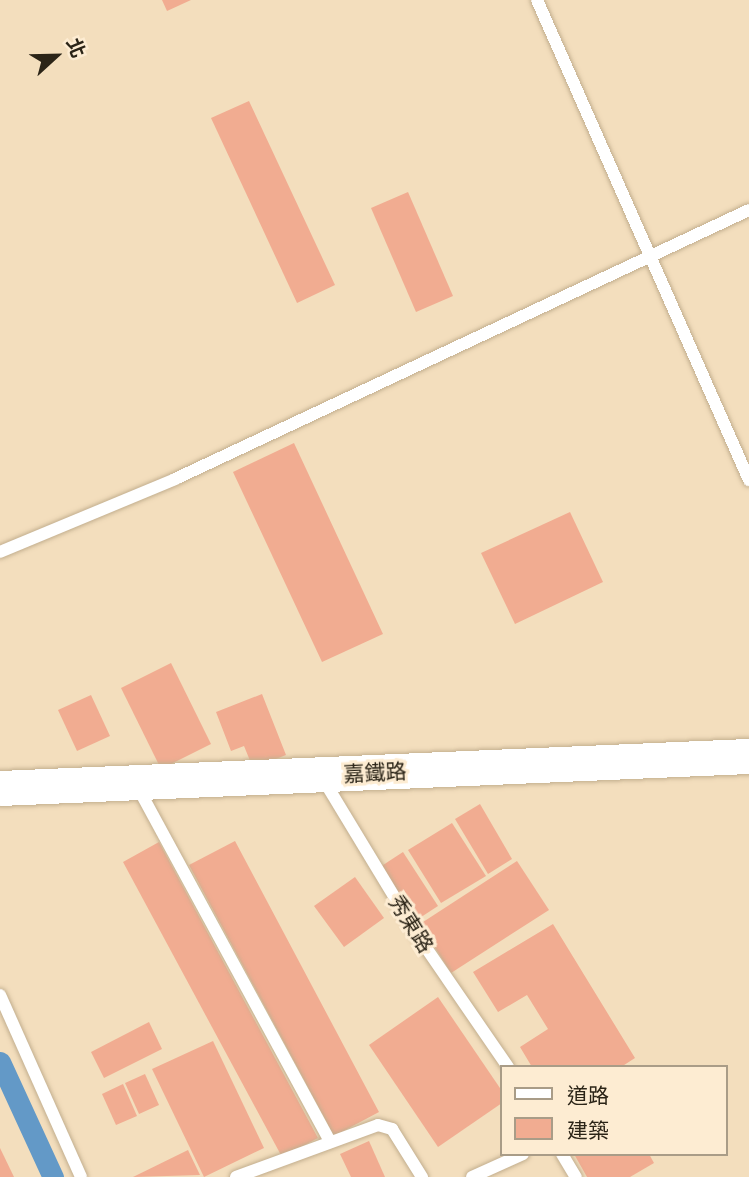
<!DOCTYPE html>
<html>
<head>
<meta charset="utf-8">
<style>
	body { margin:0 }
	#map { position:relative; width:749px; height:1177px; overflow:hidden; background:#f3debd; font-family:Figtree,"Noto Sans TC",sans-serif }
	div>[style] { position:absolute }
	.canal>* { height:21px; margin:-10.5px; padding:0 10.5px; transform-origin:10.5px; border-radius:10.5px; background:#6399c7 }
	.building>* { inset:0; background:#f1ac91 }
	.roads { filter:drop-shadow(0 0 2px #c2ae8e) drop-shadow(0 0 2px #c2ae8e) }
	.lane>* { height:12px; margin:-6px; padding:0 6px; transform-origin:6px; border-radius:6px; background:#fff }
	.secondary>* { height:35px; margin:-17.5px; padding:0 17.5px; transform-origin:17.5px; border-radius:17.5px; background:#fff }
	span { translate:-50% -50%; white-space:nowrap; text-align:center; line-height:1.15; -webkit-text-stroke:6px #fdecd2; paint-order:stroke }
	.street-label { font-size:21px; color:#2b2417 }
	.legend { position:absolute; left:500px; top:1065px; width:228px; height:91px; box-sizing:border-box; background:#fdecd2; border:2px solid #a99c87; margin:0; padding:9px 12px; list-style:none; font-size:21px; color:#2b2417 }
	.legend li { display:flex; align-items:center; gap:14px; height:35px }
	.legend b { width:35px; border:2px solid #a99c87 }
	.north { position:absolute; left:21px; top:21px; width:70px; height:70px; -webkit-text-stroke:5px #fdecd2; paint-order:stroke; rotate:68deg; font-size:19px; font-weight:700; line-height:28px; text-align:center; color:#2b2417 }
	.north::after { content:''; display:block; margin:auto; width:24px; height:32px; background:#2b2417; clip-path:polygon(50% 0,100% 100%,50% 72%,0 100%) }
</style>
</head>
<body>
<div id="map">
	<div class="canal">
		<div style="left:0;top:1062px;width:127px;rotate:65.3deg"></div>
	</div>
	<div class="building">
		<div style="clip-path:polygon(162px 0,191px 0,167px 11px)"></div>
		<div style="clip-path:polygon(249px 101px,335px 285px,297px 303px,211px 118px)"></div>
		<div style="clip-path:polygon(408px 192px,453px 296px,416px 312px,371px 208px)"></div>
		<div style="clip-path:polygon(294px 443px,383px 634px,322px 662px,233px 472px)"></div>
		<div style="clip-path:polygon(570px 512px,603px 582px,515px 624px,481px 553px)"></div>
		<div style="clip-path:polygon(171px 663px,211px 744px,161px 769px,121px 688px)"></div>
		<div style="clip-path:polygon(262px 694px,286px 755px,253px 768px,244px 746px,231px 751px,216px 712px)"></div>
		<div style="clip-path:polygon(91px 695px,110px 736px,77px 751px,58px 710px)"></div>
		<div style="clip-path:polygon(480px 804px,512px 859px,488px 874px,455px 819px)"></div>
		<div style="clip-path:polygon(452px 823px,486px 876px,441px 903px,408px 850px)"></div>
		<div style="clip-path:polygon(235px 841px,379px 1112px,334px 1136px,189px 865px)"></div>
		<div style="clip-path:polygon(159px 842px,318px 1138px,282px 1157px,123px 862px)"></div>
		<div style="clip-path:polygon(403px 852px,438px 906px,415px 921px,380px 867px)"></div>
		<div style="clip-path:polygon(517px 861px,549px 910px,451px 973px,420px 924px)"></div>
		<div style="clip-path:polygon(355px 877px,384px 918px,344px 947px,314px 906px)"></div>
		<div style="clip-path:polygon(553px 924px,635px 1058px,621px 1067px,532px 1067px,520px 1047px,548px 1029px,527px 995px,498px 1012px,473px 972px)"></div>
		<div style="clip-path:polygon(438px 997px,502px 1091px,502px 1103px,438px 1147px,369px 1045px)"></div>
		<div style="clip-path:polygon(149px 1022px,162px 1049px,104px 1078px,91px 1052px)"></div>
		<div style="clip-path:polygon(213px 1041px,264px 1148px,204px 1177px,152px 1069px)"></div>
		<div style="clip-path:polygon(145px 1074px,159px 1105px,139px 1114px,125px 1083px)"></div>
		<div style="clip-path:polygon(123px 1084px,137px 1116px,116px 1125px,102px 1094px)"></div>
		<div style="clip-path:polygon(369px 1141px,385px 1177px,351px 1177px,340px 1154px)"></div>
		<div style="clip-path:polygon(0 1148px,14px 1177px,0 1177px)"></div>
		<div style="clip-path:polygon(188px 1150px,200px 1175px,133px 1177px)"></div>
		<div style="clip-path:polygon(574px 1154px,649px 1154px,654px 1163px,630px 1177px,587px 1177px)"></div>
	</div>
	<div class="roads">
		<div class="lane">
			<div style="left:537px;top:0;width:525px;rotate:66.17deg"></div>
			<div style="left:0;top:552px;width:190px;rotate:-22.6deg"></div>
			<div style="left:175px;top:479px;width:634px;rotate:-25.11deg"></div>
			<div style="left:323px;top:779px;width:184px;rotate:58.8deg"></div>
			<div style="left:418px;top:936px;width:159px;rotate:55.5deg"></div>
			<div style="left:137px;top:786px;width:405px;rotate:61.5deg"></div>
			<div style="left:0;top:995px;width:199px;rotate:66deg"></div>
			<div style="left:562px;top:1154px;width:27px;rotate:59deg"></div>
			<div style="left:236px;top:1177px;width:151px;rotate:-20.1deg"></div>
			<div style="left:378px;top:1125px;width:15px;rotate:16deg"></div>
			<div style="left:392px;top:1129px;width:57px;rotate:58deg"></div>
			<div style="left:472px;top:1177px;width:56px;rotate:-24.3deg"></div>
		</div>
		<div class="secondary">
			<div style="left:0;top:788px;width:750px;rotate:-2.45deg"></div>
		</div>
	</div>
	<div class="street-label">
		<span style="left:375px;top:773px;rotate:-3deg">嘉鐵路</span>
		<span style="left:411px;top:924px;rotate:58deg">秀東路</span>
	</div>
	<ul class="legend">
	<li><b style="height:9px;background:#fff"></b>道路</li>
	<li><b style="height:19px;background:#f1ac91"></b>建築</li>
	</ul>
	<div class="north">北</div>
</div>
</body>
</html>
